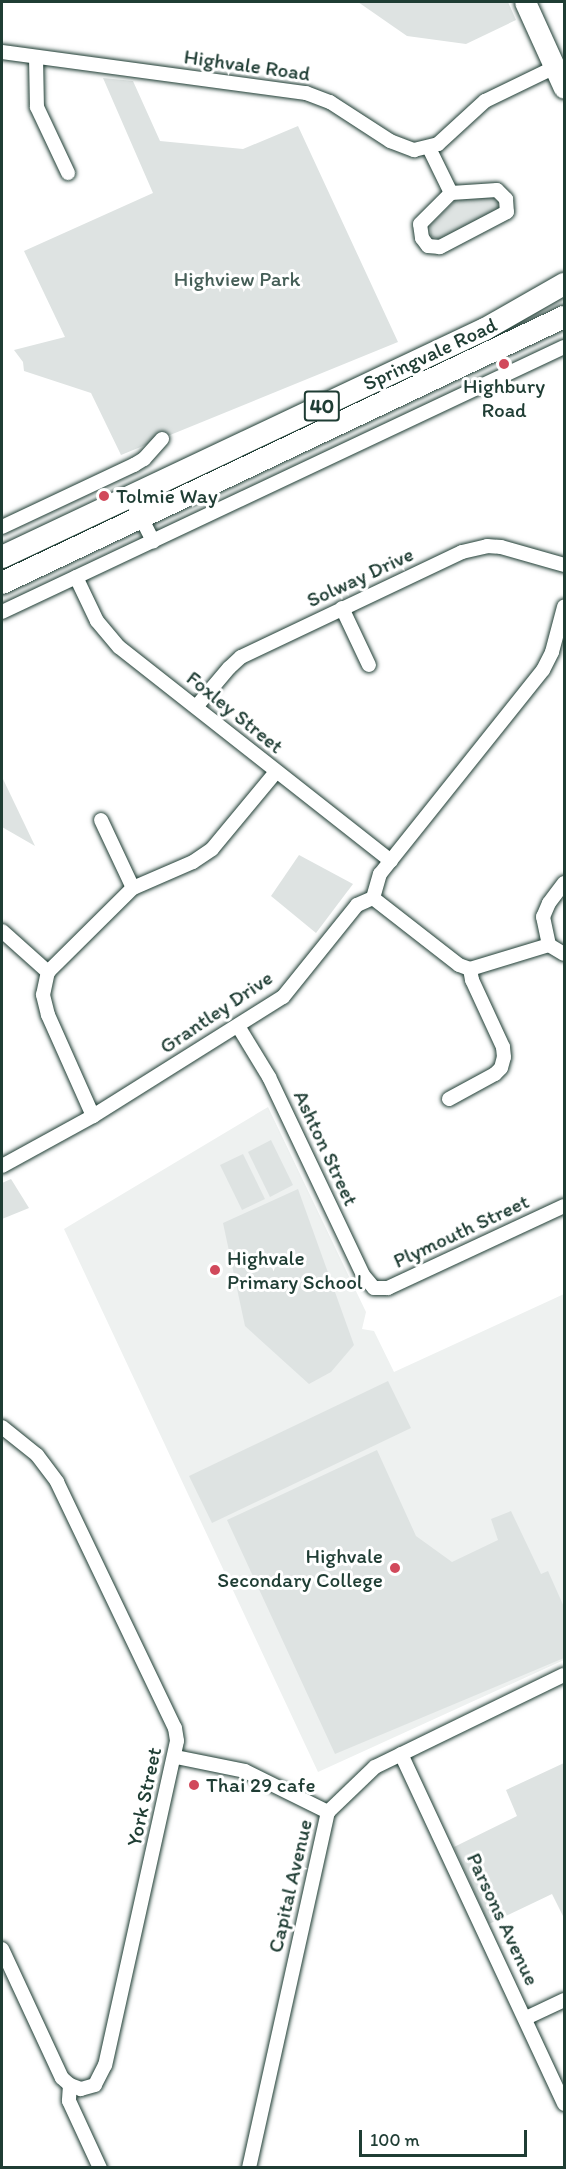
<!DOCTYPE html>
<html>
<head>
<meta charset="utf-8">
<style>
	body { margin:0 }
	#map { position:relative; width:566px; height:2169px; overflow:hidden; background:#fff; font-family:Itim,sans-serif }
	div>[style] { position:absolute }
	.built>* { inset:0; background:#eef1f0 }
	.green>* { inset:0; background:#dee3e2 }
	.roads { filter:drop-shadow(0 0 2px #1f3d34) drop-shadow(0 0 2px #1f3d34) }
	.minor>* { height:14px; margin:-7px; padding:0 7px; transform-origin:7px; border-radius:7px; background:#fff }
	.primary>* { height:21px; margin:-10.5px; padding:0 10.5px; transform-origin:10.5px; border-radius:10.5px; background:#fff }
	.trunk>* { height:22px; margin:-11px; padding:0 11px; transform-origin:11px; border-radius:11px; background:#fff }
	.dots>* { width:16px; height:16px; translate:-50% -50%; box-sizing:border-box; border:3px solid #fff; border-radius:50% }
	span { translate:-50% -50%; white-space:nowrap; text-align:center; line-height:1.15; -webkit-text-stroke:6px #fff; paint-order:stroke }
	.shield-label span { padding:2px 4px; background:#fff; border:2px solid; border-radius:4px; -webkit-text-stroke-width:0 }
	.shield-label { font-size:20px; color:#1f3d34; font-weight:700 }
	.street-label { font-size:21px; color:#1f3d34 }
	.park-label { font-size:21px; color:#455e57 }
	.poi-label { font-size:21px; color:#1f3d34 }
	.left { translate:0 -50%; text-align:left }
	.right { translate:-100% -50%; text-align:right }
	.frame { position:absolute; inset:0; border:3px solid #1f3d34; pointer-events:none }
	.scale { position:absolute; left:359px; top:2130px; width:168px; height:27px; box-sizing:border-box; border:3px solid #1f3d34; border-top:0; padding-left:8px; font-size:18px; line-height:21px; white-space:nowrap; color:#1f3d34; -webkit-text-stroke:4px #fff; paint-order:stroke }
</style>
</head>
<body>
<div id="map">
	<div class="built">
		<div style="clip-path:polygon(268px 1107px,366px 1312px,362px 1329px,374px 1331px,394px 1372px,564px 1294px,564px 1660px,318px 1772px,64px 1229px)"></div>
	</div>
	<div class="green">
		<div style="clip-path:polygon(358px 2px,508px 2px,516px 20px,466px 44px,407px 36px)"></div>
		<div style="clip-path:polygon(103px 78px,133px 81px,160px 141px,243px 149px,298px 126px,398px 342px,121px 455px,91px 393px,24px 371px,23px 362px,14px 350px,65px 337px,24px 251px,153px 193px)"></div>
		<div style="clip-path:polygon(490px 195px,498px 202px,497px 213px,440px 240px,431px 236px,430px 225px,457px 199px,474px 199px)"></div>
		<div style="clip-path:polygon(2px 779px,3px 779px,35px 846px,2px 827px)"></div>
		<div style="clip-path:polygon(299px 855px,353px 884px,316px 933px,271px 896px)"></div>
		<div style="clip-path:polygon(271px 1140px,293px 1185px,270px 1197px,248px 1152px)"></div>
		<div style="clip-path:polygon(243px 1154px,265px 1199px,242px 1210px,220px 1165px)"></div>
		<div style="clip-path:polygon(11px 1179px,29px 1208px,2px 1219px,2px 1183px)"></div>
		<div style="clip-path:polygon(298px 1189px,354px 1345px,331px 1372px,309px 1384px,245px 1326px,223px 1223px)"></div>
		<div style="clip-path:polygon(388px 1381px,411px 1428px,212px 1523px,189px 1476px)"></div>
		<div style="clip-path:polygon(377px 1450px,416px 1536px,452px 1562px,498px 1540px,491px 1519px,511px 1511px,541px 1574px,548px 1571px,564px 1607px,564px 1658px,335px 1754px,227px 1520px)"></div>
		<div style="clip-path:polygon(564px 1763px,564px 1918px,552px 1894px,489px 1924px,454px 1847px,517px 1816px,506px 1790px)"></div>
	</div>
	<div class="roads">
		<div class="minor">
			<div style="left:2px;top:52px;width:307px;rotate:7.7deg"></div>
			<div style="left:306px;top:93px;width:26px;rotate:21deg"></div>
			<div style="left:330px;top:102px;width:72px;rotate:33deg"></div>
			<div style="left:390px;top:141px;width:26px;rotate:21deg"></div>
			<div style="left:414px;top:150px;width:25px;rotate:-14deg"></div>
			<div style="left:438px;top:144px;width:64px;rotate:-42.5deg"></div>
			<div style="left:485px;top:101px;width:78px;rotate:-25.9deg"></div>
			<div style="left:36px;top:57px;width:50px;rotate:88.9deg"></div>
			<div style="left:37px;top:107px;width:73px;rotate:64.8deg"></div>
			<div style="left:429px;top:148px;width:50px;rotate:63.9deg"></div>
			<div style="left:497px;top:190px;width:13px;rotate:45deg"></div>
			<div style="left:506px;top:199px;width:13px;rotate:86deg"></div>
			<div style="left:507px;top:212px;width:76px;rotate:152.4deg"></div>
			<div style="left:440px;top:247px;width:12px;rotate:-175deg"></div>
			<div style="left:428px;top:246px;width:10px;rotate:-127deg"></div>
			<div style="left:422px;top:238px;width:14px;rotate:-98deg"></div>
			<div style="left:420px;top:224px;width:44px;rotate:-45deg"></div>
			<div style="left:451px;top:193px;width:46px;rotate:-3.7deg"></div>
			<div style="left:130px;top:496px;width:51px;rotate:62.9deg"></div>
			<div style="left:2px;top:527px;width:146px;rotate:-25.2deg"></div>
			<div style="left:134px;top:465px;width:12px;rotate:-31deg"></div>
			<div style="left:144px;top:459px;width:27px;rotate:-48deg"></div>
			<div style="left:76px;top:577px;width:49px;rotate:64.5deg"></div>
			<div style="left:97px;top:621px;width:34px;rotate:50deg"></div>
			<div style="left:119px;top:647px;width:346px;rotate:38.2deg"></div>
			<div style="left:342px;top:608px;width:63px;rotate:64.7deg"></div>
			<div style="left:2px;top:612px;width:621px;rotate:-25.25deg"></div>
			<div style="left:196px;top:707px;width:51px;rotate:-49.8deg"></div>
			<div style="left:229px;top:668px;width:16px;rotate:-43deg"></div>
			<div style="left:241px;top:657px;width:245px;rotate:-25.4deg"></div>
			<div style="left:462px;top:552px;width:26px;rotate:-13deg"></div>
			<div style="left:487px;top:546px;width:14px;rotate:4deg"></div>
			<div style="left:501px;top:547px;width:66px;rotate:15.9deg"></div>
			<div style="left:101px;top:820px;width:75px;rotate:64.8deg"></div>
			<div style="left:373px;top:898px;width:109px;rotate:37.9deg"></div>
			<div style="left:459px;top:965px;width:12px;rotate:20deg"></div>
			<div style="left:470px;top:969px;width:83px;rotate:-16.9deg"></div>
			<div style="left:549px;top:945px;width:17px;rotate:31deg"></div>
			<div style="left:2px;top:931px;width:62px;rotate:41.7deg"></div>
			<div style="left:549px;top:945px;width:29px;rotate:-102deg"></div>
			<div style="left:543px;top:917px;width:15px;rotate:-67deg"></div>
			<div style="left:549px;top:903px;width:25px;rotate:-53deg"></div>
			<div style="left:238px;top:1026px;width:60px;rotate:58.7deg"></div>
			<div style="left:269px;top:1077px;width:219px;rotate:64.6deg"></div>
			<div style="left:363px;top:1275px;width:17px;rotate:50deg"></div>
			<div style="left:374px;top:1288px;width:14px"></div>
			<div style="left:388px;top:1288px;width:194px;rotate:-25deg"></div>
			<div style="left:449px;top:1099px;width:52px;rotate:-28.5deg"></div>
			<div style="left:495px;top:1074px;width:8px;rotate:-45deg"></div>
			<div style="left:501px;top:1068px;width:11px;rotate:-75deg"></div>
			<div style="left:504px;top:1057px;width:10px;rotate:-96deg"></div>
			<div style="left:503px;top:1047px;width:74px;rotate:-114.8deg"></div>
			<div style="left:472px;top:980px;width:11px;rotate:-100deg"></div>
			<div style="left:93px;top:1116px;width:111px;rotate:-114deg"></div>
			<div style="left:48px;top:1015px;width:21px;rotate:-104deg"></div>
			<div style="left:43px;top:995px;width:24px;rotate:-78deg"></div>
			<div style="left:48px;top:972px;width:120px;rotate:-44.7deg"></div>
			<div style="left:133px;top:888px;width:65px;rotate:-23.4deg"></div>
			<div style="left:193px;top:862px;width:23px;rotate:-34deg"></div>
			<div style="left:212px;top:849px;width:100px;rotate:-50.3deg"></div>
			<div style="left:2px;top:1166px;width:104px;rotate:-28.8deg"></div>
			<div style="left:93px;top:1116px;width:224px;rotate:-32.1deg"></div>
			<div style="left:283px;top:997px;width:118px;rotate:-51.2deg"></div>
			<div style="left:357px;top:905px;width:17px;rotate:-24deg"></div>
			<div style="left:373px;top:898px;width:25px;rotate:-74deg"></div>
			<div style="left:380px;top:874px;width:261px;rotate:-51.4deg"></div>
			<div style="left:543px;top:670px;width:20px;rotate:-63deg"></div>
			<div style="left:552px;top:652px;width:47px;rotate:-75.1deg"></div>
			<div style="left:2px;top:1427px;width:45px;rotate:38.7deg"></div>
			<div style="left:37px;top:1455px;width:34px;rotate:53deg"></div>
			<div style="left:57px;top:1482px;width:273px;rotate:64.4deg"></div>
			<div style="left:175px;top:1728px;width:13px;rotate:81deg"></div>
			<div style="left:177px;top:1741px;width:332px;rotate:102.5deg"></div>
			<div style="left:105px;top:2065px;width:22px;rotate:117deg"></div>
			<div style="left:95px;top:2085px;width:15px;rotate:164deg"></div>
			<div style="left:81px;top:2089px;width:12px;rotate:-160deg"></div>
			<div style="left:401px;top:1754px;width:386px;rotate:65deg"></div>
			<div style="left:176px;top:1757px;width:70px;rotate:11.5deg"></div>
			<div style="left:245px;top:1771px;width:93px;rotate:26.3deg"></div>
			<div style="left:2px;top:1949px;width:142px;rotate:65.1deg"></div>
			<div style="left:62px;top:2078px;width:11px;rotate:41deg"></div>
			<div style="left:70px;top:2085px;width:16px;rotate:94deg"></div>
			<div style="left:69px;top:2101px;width:74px;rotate:65.2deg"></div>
			<div style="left:526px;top:2018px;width:42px;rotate:-25.3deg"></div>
			<div style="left:249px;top:2168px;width:365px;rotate:-77.5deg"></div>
			<div style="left:328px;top:1812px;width:65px;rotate:-43.8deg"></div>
			<div style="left:375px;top:1767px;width:210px;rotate:-26deg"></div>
		</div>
		<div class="primary">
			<div style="left:525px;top:2px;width:94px;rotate:65.6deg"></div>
		</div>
		<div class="trunk">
			<div style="left:2px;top:557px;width:534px;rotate:-25.27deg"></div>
			<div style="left:485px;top:329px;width:91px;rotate:-29.7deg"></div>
			<div style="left:2px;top:583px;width:622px;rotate:-25.33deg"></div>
		</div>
	</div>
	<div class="dots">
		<div style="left:504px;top:364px;background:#d1495b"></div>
		<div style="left:104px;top:496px;background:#d1495b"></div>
		<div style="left:215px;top:1270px;background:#d1495b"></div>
		<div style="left:395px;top:1568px;background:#d1495b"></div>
		<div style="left:194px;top:1785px;background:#d1495b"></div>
	</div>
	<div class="shield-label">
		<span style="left:322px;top:406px">40</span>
	</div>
	<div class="street-label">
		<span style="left:247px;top:65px;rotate:8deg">Highvale Road</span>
		<span style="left:430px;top:354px;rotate:-25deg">Springvale Road</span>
		<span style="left:360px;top:577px;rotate:-25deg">Solway Drive</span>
		<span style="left:235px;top:712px;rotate:39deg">Foxley Street</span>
		<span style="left:216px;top:1012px;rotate:-34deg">Grantley Drive</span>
		<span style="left:326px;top:1148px;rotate:65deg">Ashton Street</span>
		<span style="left:461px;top:1231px;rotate:-25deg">Plymouth Street</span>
		<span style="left:144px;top:1797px;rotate:-78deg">York Street</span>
		<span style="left:290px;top:1886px;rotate:-77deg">Capital Avenue</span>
		<span style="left:503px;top:1919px;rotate:65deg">Parsons Avenue</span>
	</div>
	<div class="park-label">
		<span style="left:237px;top:279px">Highview Park</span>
	</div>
	<div class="poi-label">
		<span style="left:504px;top:398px">Highbury<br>Road</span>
		<span class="left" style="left:116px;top:496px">Tolmie Way</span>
		<span class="left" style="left:227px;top:1270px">Highvale<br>Primary School</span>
		<span class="right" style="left:383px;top:1568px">Highvale<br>Secondary College</span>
		<span class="left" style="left:206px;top:1785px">Thai 29 cafe</span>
	</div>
	<div class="frame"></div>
	<div class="scale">100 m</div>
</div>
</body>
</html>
